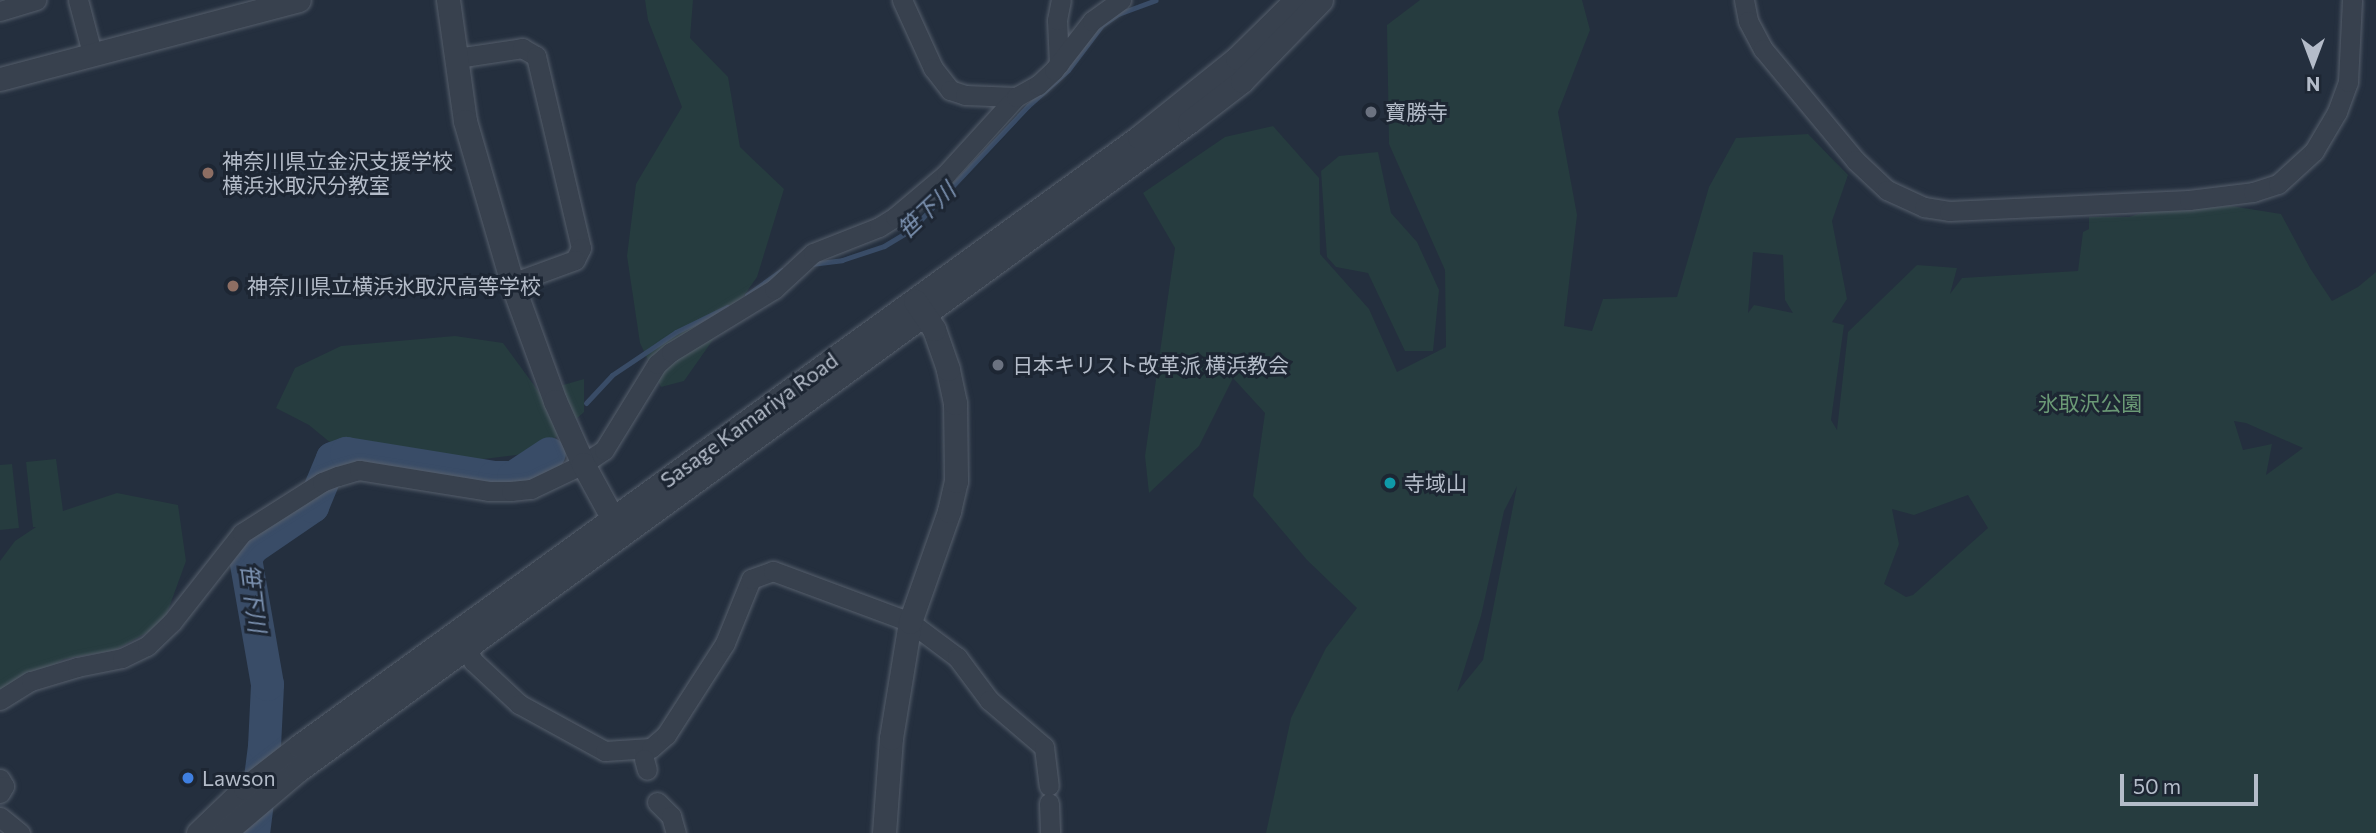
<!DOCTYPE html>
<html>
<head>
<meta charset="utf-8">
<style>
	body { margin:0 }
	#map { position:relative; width:2376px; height:833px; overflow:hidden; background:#242f3e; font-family:Commissioner,"Noto Sans JP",sans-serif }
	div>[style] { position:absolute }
	.green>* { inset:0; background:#263c3f }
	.stream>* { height:5px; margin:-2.5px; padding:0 2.5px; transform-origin:2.5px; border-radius:2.5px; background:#394c67 }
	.river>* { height:33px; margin:-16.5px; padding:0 16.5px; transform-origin:16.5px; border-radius:16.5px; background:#394c67 }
	.roads { filter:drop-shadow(0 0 2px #565f6c) drop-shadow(0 0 2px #565f6c) }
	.minor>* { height:19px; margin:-9.5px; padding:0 9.5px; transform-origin:9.5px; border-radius:9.5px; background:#38414e }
	.tertiary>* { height:23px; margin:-11.5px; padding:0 11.5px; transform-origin:11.5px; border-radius:11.5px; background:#38414e }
	.dots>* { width:19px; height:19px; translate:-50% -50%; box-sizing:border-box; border:4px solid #1d2633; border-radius:50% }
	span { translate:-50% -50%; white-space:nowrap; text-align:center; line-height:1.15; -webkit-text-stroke:6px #1d2633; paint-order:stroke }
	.poi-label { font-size:21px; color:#b4bcc9 }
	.left { translate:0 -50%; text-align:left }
	.park-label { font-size:21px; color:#6b9a76 }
	.street-label { font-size:21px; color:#b4bcc9 }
	.water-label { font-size:23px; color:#7c92b1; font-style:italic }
	.north { position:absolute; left:2278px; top:28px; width:70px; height:70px; -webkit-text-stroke:5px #1d2633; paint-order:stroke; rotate:180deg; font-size:19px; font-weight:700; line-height:28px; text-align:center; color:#b4bcc9 }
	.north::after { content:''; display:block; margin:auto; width:24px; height:32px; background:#b4bcc9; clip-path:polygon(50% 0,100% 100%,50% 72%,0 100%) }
	.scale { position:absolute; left:2120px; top:774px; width:138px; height:32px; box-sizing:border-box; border:4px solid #b4bcc9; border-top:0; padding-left:9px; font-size:21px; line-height:24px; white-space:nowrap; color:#b4bcc9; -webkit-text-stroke:5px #1d2633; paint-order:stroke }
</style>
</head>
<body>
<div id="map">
	<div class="green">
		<div style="clip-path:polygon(645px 0,693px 0,690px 38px,728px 77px,740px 147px,784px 189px,757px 277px,684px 381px,661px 387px,640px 343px,627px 256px,636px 184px,682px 107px,648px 20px)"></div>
		<div style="clip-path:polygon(evenodd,1420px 0,1582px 0,1590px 30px,1558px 112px,1577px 215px,1564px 326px,1592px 331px,1603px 299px,1677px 297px,1709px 187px,1736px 138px,1808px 134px,1848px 175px,1832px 221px,1847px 299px,1832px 322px,1844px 325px,1831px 420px,1837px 430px,1848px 332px,1917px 265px,1957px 268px,1950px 294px,1962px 278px,2078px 271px,2083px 232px,2089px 229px,2089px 217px,2129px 217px,2148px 211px,2231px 206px,2281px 214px,2310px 268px,2332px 301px,2358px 287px,2376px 272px,2376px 833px,1266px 833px,1291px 718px,1326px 648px,1357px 608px,1307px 560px,1253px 496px,1265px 413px,1233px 378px,1199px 446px,1149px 493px,1145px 456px,1175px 248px,1143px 193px,1225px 137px,1273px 126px,1319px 178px,1320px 254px,1369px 309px,1397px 372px,1446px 347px,1445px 270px,1389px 144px,1387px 25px,1420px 0,1753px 252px,1783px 255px,1785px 300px,1793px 313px,1754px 305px,1748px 313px,1753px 252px,1420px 0,2234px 421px,2246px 423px,2303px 448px,2266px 475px,2272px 444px,2243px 450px,2234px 421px,1420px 0,1517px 486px,1483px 660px,1457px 692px,1481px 616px,1504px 511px,1517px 486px,1420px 0,1968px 495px,1988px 528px,1913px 595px,1906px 597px,1884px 584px,1899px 544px,1892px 509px,1914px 515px,1968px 495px)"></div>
		<div style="clip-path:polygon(1378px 152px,1391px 213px,1417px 242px,1439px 290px,1433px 351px,1405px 351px,1368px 273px,1336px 267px,1327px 257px,1321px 171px,1339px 156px)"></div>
		<div style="clip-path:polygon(455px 336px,503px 343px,539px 392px,584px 379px,584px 412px,539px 452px,484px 459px,416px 476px,349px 458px,309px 425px,276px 408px,295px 368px,341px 346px)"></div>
		<div style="clip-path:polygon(56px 459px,63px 511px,117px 493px,178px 505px,186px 561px,163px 624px,115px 650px,64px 659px,0 695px,0 561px,15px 541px,36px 527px,33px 527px,26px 462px)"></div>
		<div style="clip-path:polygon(12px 464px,19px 528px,0 530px,0 465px)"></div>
	</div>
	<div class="stream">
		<div style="left:811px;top:264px;width:31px;rotate:-7deg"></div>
		<div style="left:842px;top:260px;width:44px;rotate:-18.4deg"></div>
		<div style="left:884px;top:246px;width:33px;rotate:-31deg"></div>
		<div style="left:912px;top:229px;width:169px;rotate:-46.7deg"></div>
		<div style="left:1028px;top:106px;width:54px;rotate:-42deg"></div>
		<div style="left:1068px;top:70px;width:56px;rotate:-52.9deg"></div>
		<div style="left:1102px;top:25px;width:19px;rotate:-35deg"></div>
		<div style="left:1118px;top:14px;width:40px;rotate:-20.2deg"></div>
		<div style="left:747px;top:295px;width:43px;rotate:-35.5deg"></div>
		<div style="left:586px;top:403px;width:38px;rotate:-47deg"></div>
		<div style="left:612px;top:375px;width:77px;rotate:-33.9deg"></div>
		<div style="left:676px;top:332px;width:57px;rotate:-26.1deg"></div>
	</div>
	<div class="river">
		<div style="left:253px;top:833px;width:88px;rotate:-82.8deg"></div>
		<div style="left:264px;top:746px;width:62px;rotate:-87.2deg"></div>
		<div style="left:267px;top:684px;width:128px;rotate:-99.9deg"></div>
		<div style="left:245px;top:558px;width:13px;rotate:-58deg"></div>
		<div style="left:252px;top:547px;width:73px;rotate:-34.3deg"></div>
		<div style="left:312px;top:506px;width:52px;rotate:-67.4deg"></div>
		<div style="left:332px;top:458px;width:15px;rotate:-20deg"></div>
		<div style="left:346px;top:453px;width:150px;rotate:9.2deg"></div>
		<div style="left:494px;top:477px;width:19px"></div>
		<div style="left:513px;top:477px;width:43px;rotate:-33.7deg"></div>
	</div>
	<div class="roads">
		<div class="minor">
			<div style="left:78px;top:0;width:55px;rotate:75.2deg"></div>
			<div style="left:902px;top:0;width:75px;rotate:65.5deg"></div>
			<div style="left:933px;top:68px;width:28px;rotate:52deg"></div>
			<div style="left:950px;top:90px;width:16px;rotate:18deg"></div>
			<div style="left:965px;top:95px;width:51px;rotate:2.2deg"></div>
			<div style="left:1744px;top:0;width:21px;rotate:79deg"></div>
			<div style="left:1748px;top:21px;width:32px;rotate:62deg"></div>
			<div style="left:1763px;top:49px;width:144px;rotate:50.3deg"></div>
			<div style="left:1855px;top:160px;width:44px;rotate:43.2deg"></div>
			<div style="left:1887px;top:190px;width:41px;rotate:24.7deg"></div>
			<div style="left:1924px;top:207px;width:25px;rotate:9deg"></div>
			<div style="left:1949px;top:211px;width:240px;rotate:-2.6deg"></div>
			<div style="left:2189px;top:200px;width:64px;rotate:-7.1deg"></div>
			<div style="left:2253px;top:192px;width:26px;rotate:-18deg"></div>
			<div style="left:2278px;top:184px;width:49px;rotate:-42.5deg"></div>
			<div style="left:2314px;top:151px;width:45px;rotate:-59.5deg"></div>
			<div style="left:2337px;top:112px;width:32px;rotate:-70deg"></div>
			<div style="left:2348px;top:82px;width:82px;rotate:-87.2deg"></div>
			<div style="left:0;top:11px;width:38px;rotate:-17deg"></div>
			<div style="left:457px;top:58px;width:66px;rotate:-8.7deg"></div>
			<div style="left:522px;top:48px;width:16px;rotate:30deg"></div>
			<div style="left:536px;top:56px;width:197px;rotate:76.8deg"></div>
			<div style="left:581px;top:248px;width:13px;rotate:117deg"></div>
			<div style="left:575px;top:260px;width:67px;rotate:159.9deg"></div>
			<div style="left:1059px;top:64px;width:44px;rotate:-92.6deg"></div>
			<div style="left:1057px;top:20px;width:20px;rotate:-79deg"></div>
			<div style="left:466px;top:646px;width:17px;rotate:65deg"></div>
			<div style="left:473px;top:661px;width:63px;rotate:43.1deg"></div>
			<div style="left:519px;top:704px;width:98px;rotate:28.7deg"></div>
			<div style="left:605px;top:751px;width:46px;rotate:-3.7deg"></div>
			<div style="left:651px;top:748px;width:20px;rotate:-41deg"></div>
			<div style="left:666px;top:735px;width:109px;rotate:-57.3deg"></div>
			<div style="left:725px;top:643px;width:69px;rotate:-67.9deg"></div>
			<div style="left:751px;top:579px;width:23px;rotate:-20deg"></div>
			<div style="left:773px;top:571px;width:146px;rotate:20.4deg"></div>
			<div style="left:910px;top:622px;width:59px;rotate:36.7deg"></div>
			<div style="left:957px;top:657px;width:54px;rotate:53.3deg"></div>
			<div style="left:989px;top:700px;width:72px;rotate:40.5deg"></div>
			<div style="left:1044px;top:747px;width:39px;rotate:83deg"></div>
			<div style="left:0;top:700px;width:36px;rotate:-32deg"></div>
			<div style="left:31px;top:681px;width:48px;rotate:-16.9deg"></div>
			<div style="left:77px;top:667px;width:46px;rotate:-11.3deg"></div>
			<div style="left:122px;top:658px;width:28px;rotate:-26deg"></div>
			<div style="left:147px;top:646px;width:35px;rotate:-44deg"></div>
			<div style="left:172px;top:622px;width:113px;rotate:-51.8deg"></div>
			<div style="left:242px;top:533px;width:95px;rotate:-32.5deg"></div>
			<div style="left:322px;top:482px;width:17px;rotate:-21deg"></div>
			<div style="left:338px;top:476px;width:22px;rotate:-16deg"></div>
			<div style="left:359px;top:470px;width:131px;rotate:9.2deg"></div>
			<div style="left:488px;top:491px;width:23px"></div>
			<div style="left:511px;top:491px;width:20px;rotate:-6deg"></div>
			<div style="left:531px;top:489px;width:58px;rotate:-25.7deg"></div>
			<div style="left:583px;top:464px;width:25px;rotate:-34deg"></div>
			<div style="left:604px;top:450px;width:101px;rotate:-58.4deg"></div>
			<div style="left:657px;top:364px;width:18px;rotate:-41deg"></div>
			<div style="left:671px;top:352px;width:121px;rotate:-31.5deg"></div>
			<div style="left:774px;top:289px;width:53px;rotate:-42.7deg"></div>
			<div style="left:813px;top:253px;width:71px;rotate:-21.5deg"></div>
			<div style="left:879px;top:227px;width:19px;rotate:-32deg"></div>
			<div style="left:895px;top:217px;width:67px;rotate:-40.1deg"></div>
			<div style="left:946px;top:174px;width:104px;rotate:-47.7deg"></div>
			<div style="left:1016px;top:97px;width:25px;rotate:-29deg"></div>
			<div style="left:1038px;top:85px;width:22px;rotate:-43deg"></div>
			<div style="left:1054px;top:70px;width:62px;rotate:-52.2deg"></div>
			<div style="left:1092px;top:21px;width:36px;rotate:-36deg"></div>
			<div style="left:644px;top:759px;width:11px;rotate:75deg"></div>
			<div style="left:0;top:779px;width:8px;rotate:60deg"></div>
			<div style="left:4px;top:786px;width:8px;rotate:120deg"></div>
			<div style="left:657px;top:802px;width:20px;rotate:45deg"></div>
			<div style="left:671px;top:816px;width:18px;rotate:74deg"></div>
			<div style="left:1049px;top:803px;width:30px;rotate:88deg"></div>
			<div style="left:0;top:817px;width:26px;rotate:39deg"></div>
		</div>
		<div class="tertiary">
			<div style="left:448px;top:0;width:122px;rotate:82deg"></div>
			<div style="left:465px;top:121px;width:169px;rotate:73.8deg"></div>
			<div style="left:512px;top:283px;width:126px;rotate:70deg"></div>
			<div style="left:555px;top:401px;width:69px;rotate:66deg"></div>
			<div style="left:583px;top:464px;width:75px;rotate:61.4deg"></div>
			<div style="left:0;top:79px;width:309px;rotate:-14.8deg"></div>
			<div style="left:198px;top:833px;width:65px;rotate:-43.8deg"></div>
			<div style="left:245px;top:788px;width:68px;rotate:-37.9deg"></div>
			<div style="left:299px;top:746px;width:1038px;rotate:-35.94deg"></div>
			<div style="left:1139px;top:137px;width:126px;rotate:-38.9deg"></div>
			<div style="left:1237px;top:58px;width:83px;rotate:-44.5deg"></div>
			<div style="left:224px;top:833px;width:96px;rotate:-40.3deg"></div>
			<div style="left:297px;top:771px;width:1103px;rotate:-36.04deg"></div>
			<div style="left:1189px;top:122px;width:67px;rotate:-37.7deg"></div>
			<div style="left:1242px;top:81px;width:113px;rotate:-45.7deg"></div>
			<div style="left:884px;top:833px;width:95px;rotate:-85.8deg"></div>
			<div style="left:891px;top:738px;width:118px;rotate:-80.7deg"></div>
			<div style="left:910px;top:622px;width:118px;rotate:-70.6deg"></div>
			<div style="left:949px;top:511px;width:31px;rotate:-77deg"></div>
			<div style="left:956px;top:481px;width:78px;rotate:-90.7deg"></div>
			<div style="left:955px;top:403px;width:35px;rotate:-102deg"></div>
			<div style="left:948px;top:369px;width:42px;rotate:-109.3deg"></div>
			<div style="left:934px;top:329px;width:34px;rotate:-124deg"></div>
		</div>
	</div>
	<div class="dots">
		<div style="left:1371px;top:112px;background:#6b7280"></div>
		<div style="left:208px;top:173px;background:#8d6e63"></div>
		<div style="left:233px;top:286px;background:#8d6e63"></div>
		<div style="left:998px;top:365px;background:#6b7280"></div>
		<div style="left:1390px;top:483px;background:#0f9aa8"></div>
		<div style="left:188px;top:778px;background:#3f7fe0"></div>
	</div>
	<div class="poi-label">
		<span class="left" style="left:1385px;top:112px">寶勝寺</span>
		<span class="left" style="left:222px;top:173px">神奈川県立金沢支援学校<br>横浜氷取沢分教室</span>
		<span class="left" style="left:247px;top:286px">神奈川県立横浜氷取沢高等学校</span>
		<span class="left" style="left:1012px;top:365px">日本キリスト改革派 横浜教会</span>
		<span class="left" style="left:1404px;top:483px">寺域山</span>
		<span class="left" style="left:202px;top:778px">Lawson</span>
	</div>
	<div class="park-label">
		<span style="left:2090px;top:403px">氷取沢公園</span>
	</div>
	<div class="street-label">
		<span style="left:749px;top:420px;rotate:-36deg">Sasage Kamariya Road</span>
	</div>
	<div class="water-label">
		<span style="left:926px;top:210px;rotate:-43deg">笹下川</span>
		<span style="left:254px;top:598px;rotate:83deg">笹下川</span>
	</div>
	<div class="north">N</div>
	<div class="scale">50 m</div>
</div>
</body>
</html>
